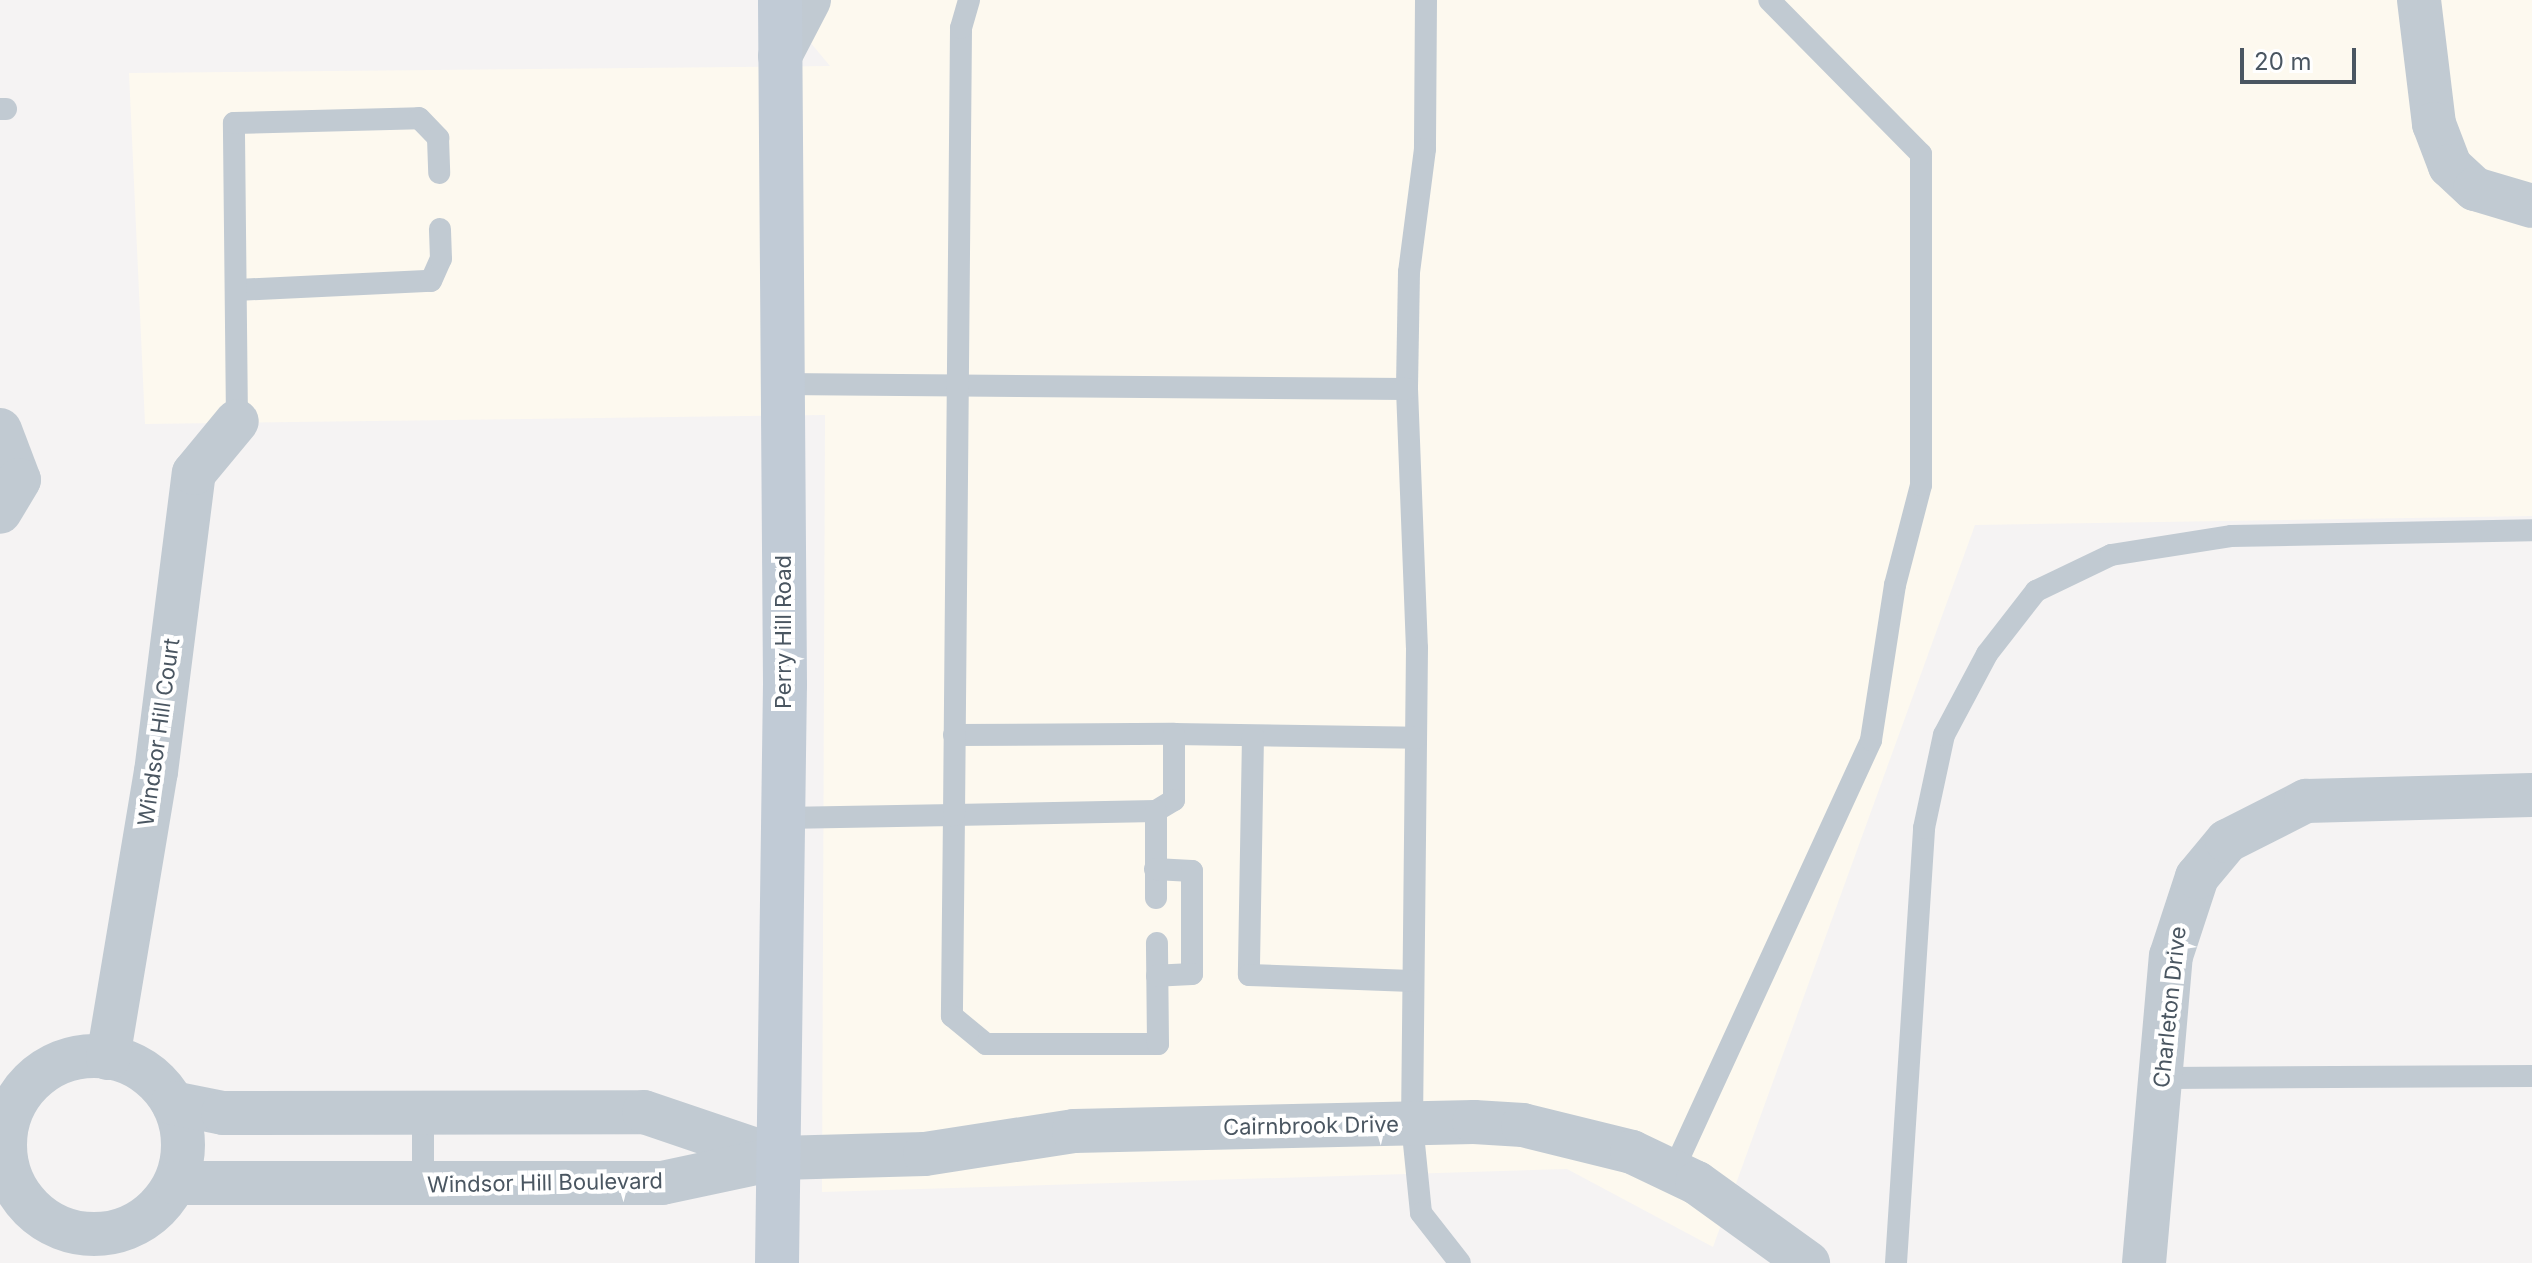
<!DOCTYPE html>
<html>
<head>
<meta charset="utf-8">
<style>
	body { margin:0 }
	#map { position:relative; width:2532px; height:1263px; overflow:hidden; background:#f5f3f3; font-family:Inter,sans-serif }
	div>[style] { position:absolute }
	.commercial>* { inset:0; background:#fdf9ef }
	.service>* { height:22px; margin:-11px; padding:0 11px; transform-origin:11px; border-radius:11px; background:#c1cad2 }
	.minor>* { height:44px; margin:-22px; padding:0 22px; transform-origin:22px; border-radius:22px; background:#c1cad2 }
	.minor>.ring { margin:-22px; padding:0; box-sizing:content-box; background:none; border:44px solid #c1cad2; border-radius:50% }
	.tertiary>* { height:44px; margin:-22px; padding:0 22px; transform-origin:22px; border-radius:22px; background:#c1cad2 }
	.secondary>* { height:44px; margin:-22px; padding:0 22px; transform-origin:22px; border-radius:22px; background:#c1cbd6 }
	span { translate:-50% -50%; white-space:nowrap; text-align:center; line-height:1.15; -webkit-text-stroke:8px #fff; paint-order:stroke }
	.street-label { font-size:22px; color:#4a5661 }
	.scale { position:absolute; left:2240px; top:48px; width:116px; height:36px; box-sizing:border-box; border:4px solid #4a5661; border-top:0; padding-left:10px; font-size:24px; line-height:28px; white-space:nowrap; color:#4a5661; -webkit-text-stroke:6px #fff; paint-order:stroke }
</style>
</head>
<body>
<div id="map">
	<div class="commercial">
		<div style="clip-path:polygon(775px 0,2532px 0,2532px 516px,1975px 525px,1713px 1247px,1567px 1169px,822px 1192px,825px 415px,145px 424px,129px 73px,830px 66px)"></div>
	</div>
	<div class="service">
		<div style="left:1426px;top:0;width:149px;rotate:90.4deg"></div>
		<div style="left:1425px;top:149px;width:124px;rotate:97.4deg"></div>
		<div style="left:1409px;top:272px;width:117px;rotate:91deg"></div>
		<div style="left:1407px;top:389px;width:259px;rotate:87.8deg"></div>
		<div style="left:1417px;top:648px;width:476px;rotate:90.6deg"></div>
		<div style="left:1412px;top:1124px;width:89px;rotate:84.2deg"></div>
		<div style="left:1421px;top:1213px;width:63px;rotate:52deg"></div>
		<div style="left:0;top:109px;width:6px"></div>
		<div style="left:237px;top:290px;width:194px;rotate:-2.7deg"></div>
		<div style="left:431px;top:281px;width:24px;rotate:-66deg"></div>
		<div style="left:441px;top:259px;width:30px;rotate:-92deg"></div>
		<div style="left:782px;top:384px;width:625px;rotate:0.46deg"></div>
		<div style="left:237px;top:421px;width:298px;rotate:-90.6deg"></div>
		<div style="left:234px;top:123px;width:185px;rotate:-1.5deg"></div>
		<div style="left:419px;top:118px;width:28px;rotate:46deg"></div>
		<div style="left:438px;top:138px;width:35px;rotate:88deg"></div>
		<div style="left:1174px;top:734px;width:242px;rotate:0.9deg"></div>
		<div style="left:954px;top:735px;width:220px;rotate:-0.3deg"></div>
		<div style="left:1174px;top:734px;width:66px;rotate:90deg"></div>
		<div style="left:1174px;top:800px;width:21px;rotate:149deg"></div>
		<div style="left:1156px;top:811px;width:202px;rotate:178.9deg"></div>
		<div style="left:954px;top:815px;width:201px;rotate:90.6deg"></div>
		<div style="left:952px;top:1016px;width:44px;rotate:39.5deg"></div>
		<div style="left:986px;top:1044px;width:172px"></div>
		<div style="left:1158px;top:1044px;width:101px;rotate:-90.6deg"></div>
		<div style="left:1253px;top:736px;width:239px;rotate:91deg"></div>
		<div style="left:1249px;top:975px;width:163px;rotate:2.1deg"></div>
		<div style="left:1156px;top:811px;width:87px;rotate:90deg"></div>
		<div style="left:783px;top:818px;width:171px;rotate:-1deg"></div>
		<div style="left:954px;top:815px;width:787px;rotate:-89.49deg"></div>
		<div style="left:961px;top:28px;width:29px;rotate:-74deg"></div>
		<div style="left:1155px;top:869px;width:37px;rotate:3deg"></div>
		<div style="left:1192px;top:871px;width:103px;rotate:90deg"></div>
		<div style="left:1192px;top:974px;width:35px;rotate:177deg"></div>
		<div style="left:2164px;top:1078px;width:368px;rotate:-0.3deg"></div>
		<div style="left:1673px;top:1171px;width:474px;rotate:-65.3deg"></div>
		<div style="left:1871px;top:740px;width:157px;rotate:-81.2deg"></div>
		<div style="left:1895px;top:585px;width:103px;rotate:-75.4deg"></div>
		<div style="left:1921px;top:485px;width:331px;rotate:-90deg"></div>
		<div style="left:1921px;top:154px;width:216px;rotate:-134.6deg"></div>
		<div style="left:423px;top:1185px;width:74px;rotate:-90deg"></div>
		<div style="left:1896px;top:1263px;width:436px;rotate:-86.3deg"></div>
		<div style="left:1924px;top:828px;width:95px;rotate:-77.9deg"></div>
		<div style="left:1944px;top:735px;width:92px;rotate:-62deg"></div>
		<div style="left:1987px;top:654px;width:80px;rotate:-52.1deg"></div>
		<div style="left:2036px;top:591px;width:83px;rotate:-25.6deg"></div>
		<div style="left:2111px;top:555px;width:121px;rotate:-9deg"></div>
		<div style="left:2231px;top:536px;width:301px;rotate:-1.1deg"></div>
	</div>
	<div class="minor">
		<div style="left:2419px;top:0;width:125px;rotate:83.1deg"></div>
		<div style="left:2434px;top:124px;width:45px;rotate:69.1deg"></div>
		<div style="left:2450px;top:166px;width:34px;rotate:43deg"></div>
		<div style="left:2475px;top:189px;width:59px;rotate:16.6deg"></div>
		<div style="left:0;top:430px;width:53px;rotate:69.2deg"></div>
		<div style="left:19px;top:480px;width:37px;rotate:121deg"></div>
		<div class="ring" style="left:5px;top:1056px;width:134px;height:134px"></div>
		<div style="left:108px;top:1058px;width:290px;rotate:-80.5deg"></div>
		<div style="left:156px;top:772px;width:301px;rotate:-82.8deg"></div>
		<div style="left:194px;top:473px;width:67px;rotate:-50.4deg"></div>
		<div style="left:173px;top:1103px;width:51px;rotate:11.3deg"></div>
		<div style="left:223px;top:1113px;width:421px;rotate:-0.1deg"></div>
		<div style="left:644px;top:1112px;width:143px;rotate:18.8deg"></div>
		<div style="left:176px;top:1183px;width:486px"></div>
		<div style="left:662px;top:1183px;width:120px;rotate:-12.1deg"></div>
		<div style="left:779px;top:1158px;width:146px;rotate:-1.6deg"></div>
		<div style="left:925px;top:1154px;width:151px;rotate:-8.8deg"></div>
		<div style="left:1074px;top:1131px;width:400px;rotate:-1.3deg"></div>
		<div style="left:1474px;top:1122px;width:49px;rotate:3.5deg"></div>
		<div style="left:1523px;top:1125px;width:112px;rotate:13.9deg"></div>
		<div style="left:1632px;top:1152px;width:72px;rotate:25.5deg"></div>
		<div style="left:1697px;top:1183px;width:137px;rotate:35.8deg"></div>
		<div style="left:2144px;top:1263px;width:308px;rotate:-85deg"></div>
		<div style="left:2171px;top:956px;width:83px;rotate:-71.8deg"></div>
		<div style="left:2197px;top:877px;width:47px;rotate:-50.2deg"></div>
		<div style="left:2227px;top:841px;width:89px;rotate:-26.9deg"></div>
		<div style="left:2306px;top:801px;width:226px;rotate:-1.5deg"></div>
	</div>
	<div class="tertiary">
		<div style="left:780px;top:56px;width:63px;rotate:-62.6deg"></div>
	</div>
	<div class="secondary">
		<div style="left:777px;top:1263px;width:578px;rotate:-89.21deg"></div>
		<div style="left:785px;top:685px;width:685px;rotate:-90.42deg"></div>
	</div>
	<div class="street-label">
		<span style="left:784px;top:632px;rotate:-90deg">Perry Hill Road</span>
		<span style="left:159px;top:732px;rotate:-82deg">Windsor Hill Court</span>
		<span style="left:2170px;top:1007px;rotate:-84deg">Charleton Drive</span>
		<span style="left:1311px;top:1126px;rotate:-1deg">Cairnbrook Drive</span>
		<span style="left:545px;top:1183px;rotate:-1deg">Windsor Hill Boulevard</span>
	</div>
	<div class="scale">20 m</div>
</div>
</body>
</html>
